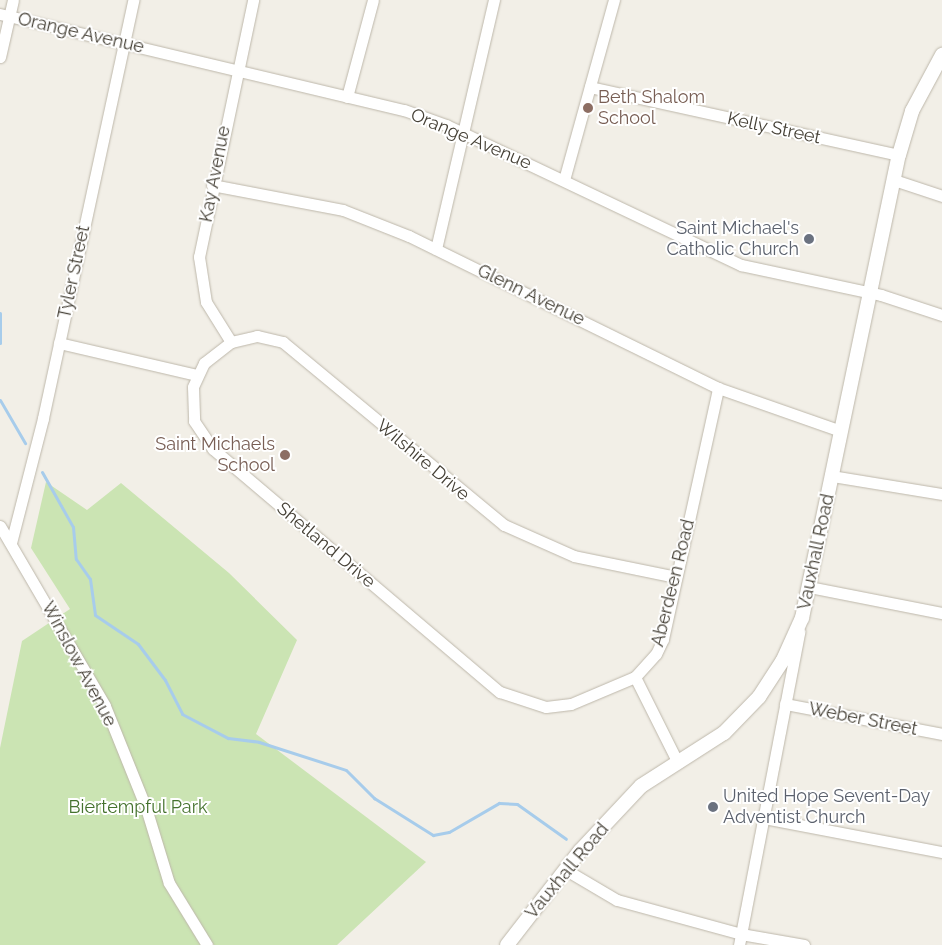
<!DOCTYPE html>
<html>
<head>
<meta charset="utf-8">
<style>
	body { margin:0 }
	#map { position:relative; width:942px; height:945px; overflow:hidden; background:#f2efe7; font-family:Raleway,sans-serif }
	div>[style] { position:absolute }
	.green>* { inset:0; background:#cbe4b3 }
	.stream>* { height:3px; margin:-1.5px; padding:0 1.5px; transform-origin:1.5px; border-radius:1.5px; background:#a7cceb }
	.roads { filter:drop-shadow(0 0 1px #bdb7aa) drop-shadow(0 0 1px #bdb7aa) }
	.minor>* { height:11px; margin:-5.5px; padding:0 5.5px; transform-origin:5.5px; border-radius:5.5px; background:#fff }
	.tertiary>* { height:14px; margin:-7px; padding:0 7px; transform-origin:7px; border-radius:7px; background:#fff }
	.dots>* { width:14px; height:14px; translate:-50% -50%; box-sizing:border-box; border:2px solid #fff; border-radius:50% }
	span { translate:-50% -50%; white-space:nowrap; text-align:center; line-height:1.15; -webkit-text-stroke:4px #fff; paint-order:stroke }
	.street-label { font-size:18px; color:#454036 }
	.education-label { font-size:18px; color:#785e54 }
	.left { translate:0 -50%; text-align:left }
	.right { translate:-100% -50%; text-align:right }
	.worship-label { font-size:18px; color:#5b616d }
	.park-label { font-size:18px; color:#45722e }
</style>
</head>
<body>
<div id="map">
	<div class="green">
		<div style="clip-path:polygon(46px 482px,87px 510px,121px 483px,229px 573px,297px 640px,256px 734px,426px 862px,337px 945px,0 945px,0 748px,22px 641px,70px 609px,31px 548px)"></div>
	</div>
	<div class="stream">
		<div style="left:0;top:313px;width:30px;rotate:90deg"></div>
		<div style="left:0;top:400px;width:50px;rotate:59.8deg"></div>
		<div style="left:42px;top:472px;width:63px;rotate:60.6deg"></div>
		<div style="left:73px;top:527px;width:32px;rotate:85deg"></div>
		<div style="left:76px;top:559px;width:24px;rotate:55deg"></div>
		<div style="left:90px;top:579px;width:36px;rotate:82deg"></div>
		<div style="left:95px;top:615px;width:52px;rotate:34deg"></div>
		<div style="left:138px;top:644px;width:45px;rotate:53.1deg"></div>
		<div style="left:165px;top:680px;width:38px;rotate:63deg"></div>
		<div style="left:182px;top:714px;width:52px;rotate:27.6deg"></div>
		<div style="left:228px;top:738px;width:31px;rotate:7deg"></div>
		<div style="left:259px;top:742px;width:91px;rotate:17.8deg"></div>
		<div style="left:346px;top:770px;width:40px;rotate:45deg"></div>
		<div style="left:374px;top:798px;width:70px;rotate:32.1deg"></div>
		<div style="left:433px;top:835px;width:16px;rotate:-11deg"></div>
		<div style="left:449px;top:832px;width:58px;rotate:-30.1deg"></div>
		<div style="left:499px;top:803px;width:18px;rotate:3deg"></div>
		<div style="left:517px;top:804px;width:60px;rotate:35.5deg"></div>
	</div>
	<div class="roads">
		<div class="minor">
			<div style="left:0;top:14px;width:415px;rotate:13.4deg"></div>
			<div style="left:404px;top:110px;width:45px;rotate:19.7deg"></div>
			<div style="left:446px;top:125px;width:327px;rotate:25.4deg"></div>
			<div style="left:741px;top:265px;width:143px;rotate:12.1deg"></div>
			<div style="left:881px;top:295px;width:64px;rotate:18.2deg"></div>
			<div style="left:0;top:57px;width:58px;rotate:-77.2deg"></div>
			<div style="left:590px;top:87px;width:316px;rotate:12.4deg"></div>
			<div style="left:347px;top:97px;width:100px;rotate:-75deg"></div>
			<div style="left:564px;top:180px;width:187px;rotate:-74.5deg"></div>
			<div style="left:894px;top:180px;width:51px;rotate:18.4deg"></div>
			<div style="left:212px;top:185px;width:133px;rotate:10.8deg"></div>
			<div style="left:343px;top:210px;width:71px;rotate:21.5deg"></div>
			<div style="left:409px;top:236px;width:344px;rotate:26.2deg"></div>
			<div style="left:718px;top:388px;width:130px;rotate:19.3deg"></div>
			<div style="left:436px;top:249px;width:256px;rotate:-76.9deg"></div>
			<div style="left:231px;top:342px;width:47px;rotate:-122deg"></div>
			<div style="left:206px;top:302px;width:46px;rotate:-98.8deg"></div>
			<div style="left:199px;top:257px;width:263px;rotate:-78.1deg"></div>
			<div style="left:59px;top:343px;width:142px;rotate:13.1deg"></div>
			<div style="left:832px;top:476px;width:111px;rotate:9.3deg"></div>
			<div style="left:0;top:526px;width:208px;rotate:59.7deg"></div>
			<div style="left:105px;top:706px;width:110px;rotate:68.1deg"></div>
			<div style="left:146px;top:808px;width:78px;rotate:73deg"></div>
			<div style="left:169px;top:883px;width:73px;rotate:58.5deg"></div>
			<div style="left:11px;top:543px;width:129px;rotate:-75.6deg"></div>
			<div style="left:43px;top:418px;width:428px;rotate:-77.8deg"></div>
			<div style="left:676px;top:577px;width:104px;rotate:-168.4deg"></div>
			<div style="left:574px;top:556px;width:77px;rotate:-156.1deg"></div>
			<div style="left:504px;top:525px;width:287px;rotate:-140.4deg"></div>
			<div style="left:283px;top:342px;width:27px;rotate:-167deg"></div>
			<div style="left:257px;top:336px;width:27px;rotate:167deg"></div>
			<div style="left:231px;top:342px;width:34px;rotate:142deg"></div>
			<div style="left:204px;top:363px;width:26px;rotate:115deg"></div>
			<div style="left:193px;top:387px;width:34px;rotate:88deg"></div>
			<div style="left:194px;top:421px;width:34px;rotate:56deg"></div>
			<div style="left:213px;top:449px;width:376px;rotate:40.3deg"></div>
			<div style="left:500px;top:692px;width:48px;rotate:18.1deg"></div>
			<div style="left:546px;top:707px;width:25px;rotate:-7deg"></div>
			<div style="left:571px;top:704px;width:69px;rotate:-22.9deg"></div>
			<div style="left:635px;top:677px;width:31px;rotate:-48deg"></div>
			<div style="left:656px;top:654px;width:17px;rotate:-65deg"></div>
			<div style="left:663px;top:639px;width:257px;rotate:-77.6deg"></div>
			<div style="left:809px;top:587px;width:136px;rotate:11.1deg"></div>
			<div style="left:635px;top:677px;width:96px;rotate:63.4deg"></div>
			<div style="left:785px;top:704px;width:160px;rotate:10.8deg"></div>
			<div style="left:763px;top:818px;width:182px;rotate:10.8deg"></div>
			<div style="left:566px;top:870px;width:59px;rotate:30.5deg"></div>
			<div style="left:617px;top:900px;width:129px;rotate:15.3deg"></div>
			<div style="left:741px;top:934px;width:64px;rotate:9.9deg"></div>
			<div style="left:739px;top:945px;width:319px;rotate:-79.1deg"></div>
		</div>
		<div class="tertiary">
			<div style="left:507px;top:945px;width:119px;rotate:-52.2deg"></div>
			<div style="left:580px;top:851px;width:89px;rotate:-46.8deg"></div>
			<div style="left:641px;top:786px;width:98px;rotate:-32.6deg"></div>
			<div style="left:724px;top:733px;width:50px;rotate:-45.8deg"></div>
			<div style="left:759px;top:697px;width:44px;rotate:-57deg"></div>
			<div style="left:783px;top:660px;width:46px;rotate:-65.7deg"></div>
			<div style="left:802px;top:618px;width:473px;rotate:-78.2deg"></div>
			<div style="left:899px;top:155px;width:46px;rotate:-73.5deg"></div>
			<div style="left:912px;top:111px;width:64px;rotate:-61.8deg"></div>
		</div>
	</div>
	<div class="dots">
		<div style="left:588px;top:108px;background:#8d6e63"></div>
		<div style="left:809px;top:239px;background:#6b7280"></div>
		<div style="left:285px;top:455px;background:#8d6e63"></div>
		<div style="left:713px;top:807px;background:#6b7280"></div>
	</div>
	<div class="street-label">
		<span style="left:81px;top:33px;rotate:13deg">Orange Avenue</span>
		<span style="left:774px;top:128px;rotate:12deg">Kelly Street</span>
		<span style="left:471px;top:139px;rotate:23deg">Orange Avenue</span>
		<span style="left:215px;top:174px;rotate:-79deg">Kay Avenue</span>
		<span style="left:74px;top:272px;rotate:-78deg">Tyler Street</span>
		<span style="left:531px;top:295px;rotate:26deg">Glenn Avenue</span>
		<span style="left:423px;top:460px;rotate:40deg">Wilshire Drive</span>
		<span style="left:326px;top:545px;rotate:40deg">Shetland Drive</span>
		<span style="left:816px;top:552px;rotate:-78deg">Vauxhall Road</span>
		<span style="left:673px;top:583px;rotate:-76deg">Aberdeen Road</span>
		<span style="left:79px;top:664px;rotate:62deg">Winslow Avenue</span>
		<span style="left:863px;top:719px;rotate:11deg">Weber Street</span>
		<span style="left:567px;top:871px;rotate:-50deg">Vauxhall Road</span>
	</div>
	<div class="education-label">
		<span class="left" style="left:598px;top:108px">Beth Shalom<br>School</span>
		<span class="right" style="left:275px;top:455px">Saint Michaels<br>School</span>
	</div>
	<div class="worship-label">
		<span class="right" style="left:799px;top:239px">Saint Michael's<br>Catholic Church</span>
		<span class="left" style="left:723px;top:807px">United Hope Sevent-Day<br>Adventist Church</span>
	</div>
	<div class="park-label">
		<span style="left:138px;top:807px">Biertempful Park</span>
	</div>
</div>
</body>
</html>
